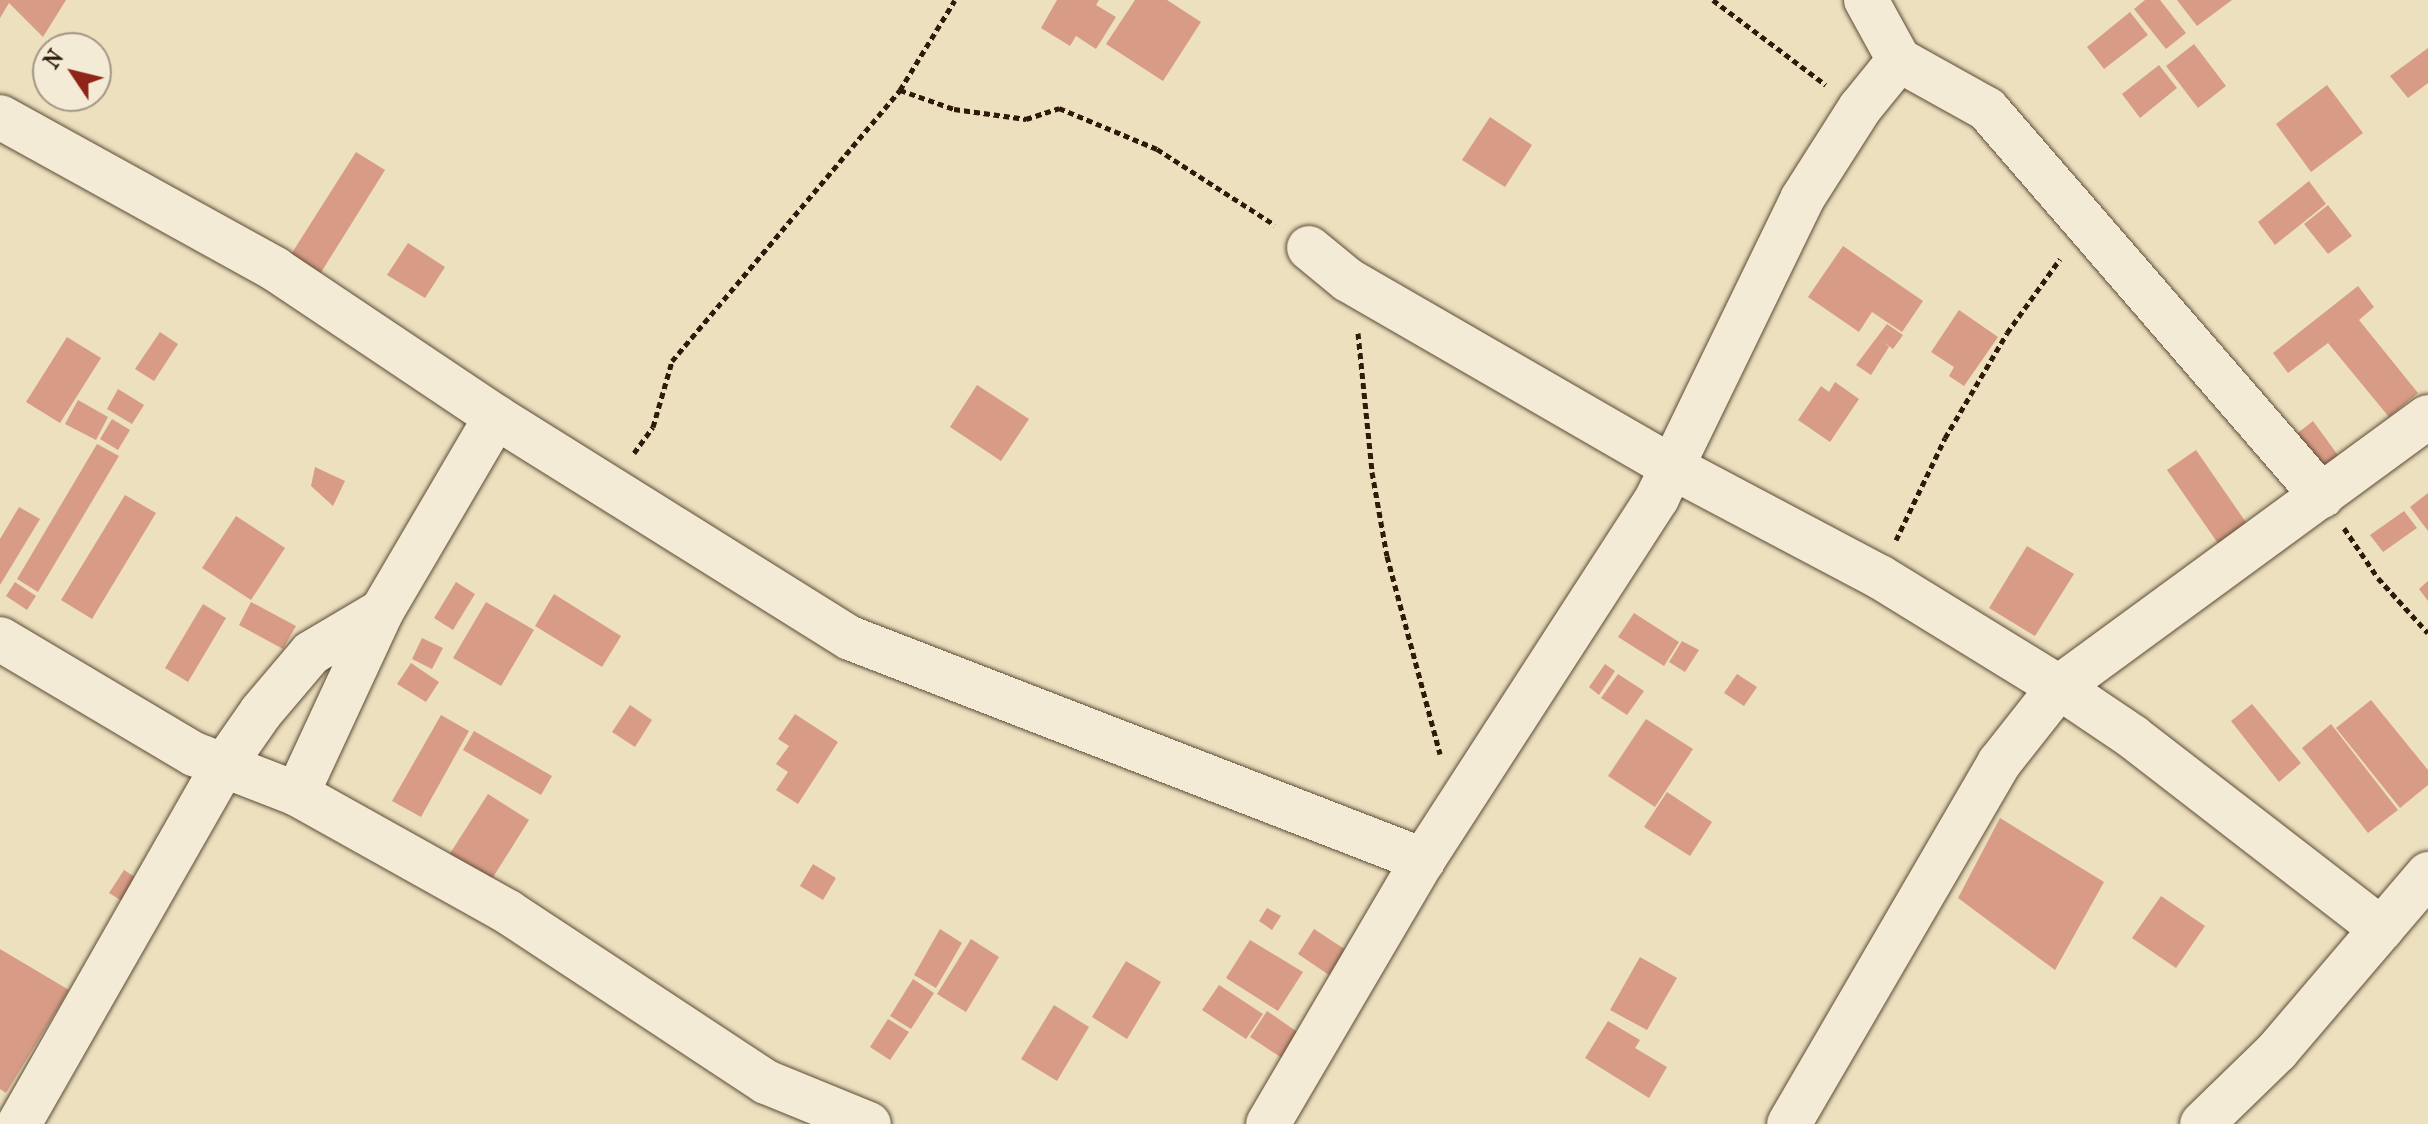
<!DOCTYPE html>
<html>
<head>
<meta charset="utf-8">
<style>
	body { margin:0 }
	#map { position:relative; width:2428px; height:1124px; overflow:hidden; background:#ece0bf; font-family:"IM FELL French Canon",serif }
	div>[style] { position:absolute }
	.building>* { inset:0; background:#d89c86 }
	.path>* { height:5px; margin-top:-2.5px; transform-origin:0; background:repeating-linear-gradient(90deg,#2f1909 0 6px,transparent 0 10px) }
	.roads { filter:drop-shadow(0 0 2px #5e4b36) drop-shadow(0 0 2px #5e4b36) }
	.minor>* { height:44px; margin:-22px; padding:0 22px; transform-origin:22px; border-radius:22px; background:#f3ebd5 }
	span { translate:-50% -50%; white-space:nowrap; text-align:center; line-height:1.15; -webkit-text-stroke:6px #f3ebd5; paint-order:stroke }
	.north { position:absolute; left:32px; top:32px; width:80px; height:80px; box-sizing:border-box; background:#f3ebd5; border:2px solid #a59783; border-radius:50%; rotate:305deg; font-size:22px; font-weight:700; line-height:32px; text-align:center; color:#2f1909 }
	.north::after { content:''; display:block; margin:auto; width:28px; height:36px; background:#8f2418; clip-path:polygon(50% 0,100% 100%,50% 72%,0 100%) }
</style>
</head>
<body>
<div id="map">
	<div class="building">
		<div style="clip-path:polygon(0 0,66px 0,43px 37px,9px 3px,0 18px)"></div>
		<div style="clip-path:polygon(1057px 0,1099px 0,1096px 5px,1116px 17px,1096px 49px,1076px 36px,1070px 46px,1041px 28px)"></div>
		<div style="clip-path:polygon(1135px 0,1167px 0,1201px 22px,1163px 81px,1106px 44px)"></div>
		<div style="clip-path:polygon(2145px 0,2160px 0,2186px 33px,2166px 49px,2134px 9px)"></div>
		<div style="clip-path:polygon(2177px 0,2232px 0,2197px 26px)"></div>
		<div style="clip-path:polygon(2130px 12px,2148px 35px,2104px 69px,2087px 47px)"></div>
		<div style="clip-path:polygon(2194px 44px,2226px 86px,2198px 108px,2166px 66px)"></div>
		<div style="clip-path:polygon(2428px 48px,2428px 83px,2408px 98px,2390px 76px)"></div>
		<div style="clip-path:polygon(2159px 65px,2177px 88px,2140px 118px,2122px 94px)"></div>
		<div style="clip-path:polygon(2327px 85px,2363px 133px,2311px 172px,2276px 124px)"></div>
		<div style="clip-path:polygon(1490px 117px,1532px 145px,1505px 187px,1462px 160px)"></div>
		<div style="clip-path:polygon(356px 152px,385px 170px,320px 274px,290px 256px)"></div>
		<div style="clip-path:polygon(2309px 181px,2326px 204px,2275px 245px,2258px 222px)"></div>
		<div style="clip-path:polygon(2328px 205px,2352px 236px,2328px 254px,2304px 224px)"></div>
		<div style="clip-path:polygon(408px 243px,445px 267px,425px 298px,387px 275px)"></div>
		<div style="clip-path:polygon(1843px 246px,1923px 301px,1902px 332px,1872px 312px,1859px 332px,1808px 297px)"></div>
		<div style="clip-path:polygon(2358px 286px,2374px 307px,2359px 320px,2418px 393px,2389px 417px,2328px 343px,2288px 373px,2273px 353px)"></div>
		<div style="clip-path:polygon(1959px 310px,1998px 337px,1964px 386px,1949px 376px,1954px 367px,1931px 352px)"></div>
		<div style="clip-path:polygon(1887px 324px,1903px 335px,1893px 349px,1883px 342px,1889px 347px,1871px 375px,1856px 365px)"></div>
		<div style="clip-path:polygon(160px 332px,178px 344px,154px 381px,135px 369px)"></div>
		<div style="clip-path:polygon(67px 337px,101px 358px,60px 423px,26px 402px)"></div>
		<div style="clip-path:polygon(1835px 382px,1859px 399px,1830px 442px,1798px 420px,1821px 386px,1829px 392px)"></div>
		<div style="clip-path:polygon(977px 385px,1029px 419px,1001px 461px,950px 427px)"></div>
		<div style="clip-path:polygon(118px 389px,144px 405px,132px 424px,107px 409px)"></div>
		<div style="clip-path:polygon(78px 400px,108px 417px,96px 440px,65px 424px)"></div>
		<div style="clip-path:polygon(112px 419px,130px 430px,118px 450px,100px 439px)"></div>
		<div style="clip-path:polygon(2313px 421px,2340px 458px,2317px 475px,2290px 439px)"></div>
		<div style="clip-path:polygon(97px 444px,119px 456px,38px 592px,17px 579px)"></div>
		<div style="clip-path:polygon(2196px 450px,2252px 531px,2224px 552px,2167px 470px)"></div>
		<div style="clip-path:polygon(315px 467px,345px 481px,333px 506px,311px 486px)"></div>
		<div style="clip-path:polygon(2428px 493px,2428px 531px,2410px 507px)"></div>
		<div style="clip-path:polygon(125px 495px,156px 513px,92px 619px,61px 600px)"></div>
		<div style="clip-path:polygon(19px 507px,40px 519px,0 585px,0 539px)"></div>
		<div style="clip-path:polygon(2404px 511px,2417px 528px,2383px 552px,2370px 535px)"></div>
		<div style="clip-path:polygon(236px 516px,285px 548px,251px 600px,202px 568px)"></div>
		<div style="clip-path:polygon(2027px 546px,2074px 574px,2035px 636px,1989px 608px)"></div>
		<div style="clip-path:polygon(2428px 581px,2428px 601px,2419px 589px)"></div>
		<div style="clip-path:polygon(15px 582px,36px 596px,27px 610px,6px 596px)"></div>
		<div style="clip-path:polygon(456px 582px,475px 594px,453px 630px,434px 618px)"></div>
		<div style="clip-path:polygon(554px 594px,621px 636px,602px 667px,535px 626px)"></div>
		<div style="clip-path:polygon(251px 602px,296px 626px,283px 649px,239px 625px)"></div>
		<div style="clip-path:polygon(486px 602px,534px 630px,501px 686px,453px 658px)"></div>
		<div style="clip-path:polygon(203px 604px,226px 618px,188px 682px,165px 668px)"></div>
		<div style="clip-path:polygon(1634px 613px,1679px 642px,1664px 666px,1618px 637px)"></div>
		<div style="clip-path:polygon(422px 638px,443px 648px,432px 669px,412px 659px)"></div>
		<div style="clip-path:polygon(1682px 641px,1699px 650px,1685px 672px,1669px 662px)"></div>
		<div style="clip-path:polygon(411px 663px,439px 682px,426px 702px,397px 684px)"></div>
		<div style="clip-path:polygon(1605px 664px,1615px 671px,1599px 695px,1589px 687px)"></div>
		<div style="clip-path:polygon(1618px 674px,1644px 691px,1627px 715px,1601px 698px)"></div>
		<div style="clip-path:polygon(1737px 674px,1757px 687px,1744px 706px,1724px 693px)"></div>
		<div style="clip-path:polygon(2371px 700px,2428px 770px,2428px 785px,2400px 808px,2336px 728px)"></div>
		<div style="clip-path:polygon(2252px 704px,2301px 763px,2279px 782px,2231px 721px)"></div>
		<div style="clip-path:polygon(630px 705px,652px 720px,635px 747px,612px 732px)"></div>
		<div style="clip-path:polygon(795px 714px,838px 742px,798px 804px,776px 790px,788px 772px,776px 764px,789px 746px,778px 739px)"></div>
		<div style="clip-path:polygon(441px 715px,469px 731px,421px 817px,392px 801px)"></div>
		<div style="clip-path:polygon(1646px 719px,1693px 749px,1655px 807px,1608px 776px)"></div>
		<div style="clip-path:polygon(2331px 724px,2398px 810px,2368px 833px,2302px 748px)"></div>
		<div style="clip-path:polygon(474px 731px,552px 776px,541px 795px,463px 750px)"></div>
		<div style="clip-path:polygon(1667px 792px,1712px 822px,1690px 856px,1644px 827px)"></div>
		<div style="clip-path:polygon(488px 794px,529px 820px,490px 882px,449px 855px)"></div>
		<div style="clip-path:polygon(2000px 818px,2104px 882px,2055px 970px,1958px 898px)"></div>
		<div style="clip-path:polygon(813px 864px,836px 878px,823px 900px,800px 886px)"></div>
		<div style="clip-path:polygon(124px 870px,149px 886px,135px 909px,109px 893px)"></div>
		<div style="clip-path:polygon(2161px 896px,2205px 926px,2176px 968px,2132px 938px)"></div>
		<div style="clip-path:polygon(1267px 908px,1281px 916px,1272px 930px,1259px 921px)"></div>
		<div style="clip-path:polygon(940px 929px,962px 943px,936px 988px,914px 975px)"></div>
		<div style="clip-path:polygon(1314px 929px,1346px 950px,1329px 975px,1298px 954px)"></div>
		<div style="clip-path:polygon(971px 939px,999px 957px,966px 1012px,937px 994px)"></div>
		<div style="clip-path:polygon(1250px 940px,1303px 972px,1278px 1011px,1226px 978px)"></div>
		<div style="clip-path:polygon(0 949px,69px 990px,6px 1093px,0 1089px)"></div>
		<div style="clip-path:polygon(1640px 957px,1677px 978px,1647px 1030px,1610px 1010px)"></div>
		<div style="clip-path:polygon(1126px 961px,1161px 982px,1127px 1039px,1092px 1017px)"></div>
		<div style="clip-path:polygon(913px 979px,934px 993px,911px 1029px,890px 1016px)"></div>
		<div style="clip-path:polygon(1219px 985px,1263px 1014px,1246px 1039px,1202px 1010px)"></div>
		<div style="clip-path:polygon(1054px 1005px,1089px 1027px,1057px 1081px,1021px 1059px)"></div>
		<div style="clip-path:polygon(1267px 1011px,1299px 1033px,1282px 1058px,1250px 1037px)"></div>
		<div style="clip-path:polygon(888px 1019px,909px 1032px,890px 1060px,870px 1047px)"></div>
		<div style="clip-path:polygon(1608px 1021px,1640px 1040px,1635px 1048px,1667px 1067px,1649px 1098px,1585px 1058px)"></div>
	</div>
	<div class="path">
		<div style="left:1713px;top:0;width:141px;rotate:37deg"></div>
		<div style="left:900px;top:90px;width:57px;rotate:19.4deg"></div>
		<div style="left:954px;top:109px;width:73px;rotate:7.9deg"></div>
		<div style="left:1026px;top:119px;width:35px;rotate:-18deg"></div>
		<div style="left:1059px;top:108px;width:106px;rotate:22.7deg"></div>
		<div style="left:1157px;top:149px;width:140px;rotate:32.8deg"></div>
		<div style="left:1358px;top:333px;width:140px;rotate:84.2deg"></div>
		<div style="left:1372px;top:472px;width:85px;rotate:79.9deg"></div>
		<div style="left:1387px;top:556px;width:205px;rotate:75deg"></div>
		<div style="left:634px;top:453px;width:32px;rotate:-54deg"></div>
		<div style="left:653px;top:427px;width:69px;rotate:-73.9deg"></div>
		<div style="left:672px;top:361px;width:354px;rotate:-49.9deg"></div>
		<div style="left:900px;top:90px;width:105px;rotate:-58.6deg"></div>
		<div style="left:2344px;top:528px;width:60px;rotate:55.8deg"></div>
		<div style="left:2378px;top:578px;width:74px;rotate:47.7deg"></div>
		<div style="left:1896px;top:540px;width:113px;rotate:-64.3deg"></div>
		<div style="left:1945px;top:438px;width:122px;rotate:-59.4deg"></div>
		<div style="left:2007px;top:333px;width:91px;rotate:-54.4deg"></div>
	</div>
	<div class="roads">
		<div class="minor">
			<div style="left:1866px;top:0;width:68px;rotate:61.2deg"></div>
			<div style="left:1899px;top:60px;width:101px;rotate:29.1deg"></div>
			<div style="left:1987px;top:109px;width:512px;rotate:49.12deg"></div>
			<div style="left:0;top:117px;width:314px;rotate:28.9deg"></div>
			<div style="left:275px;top:269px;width:266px;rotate:33.8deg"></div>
			<div style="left:496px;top:417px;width:417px;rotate:32deg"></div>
			<div style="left:850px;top:638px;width:615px;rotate:21.18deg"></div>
			<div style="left:1309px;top:248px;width:50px;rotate:39.4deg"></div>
			<div style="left:1348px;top:280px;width:376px;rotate:30deg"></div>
			<div style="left:1674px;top:468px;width:233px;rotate:27.9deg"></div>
			<div style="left:1880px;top:577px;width:210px;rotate:31.6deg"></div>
			<div style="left:2059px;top:687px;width:89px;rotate:34deg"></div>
			<div style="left:2133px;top:737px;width:314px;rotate:37.7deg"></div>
			<div style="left:0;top:639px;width:226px;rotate:30.7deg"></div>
			<div style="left:194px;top:754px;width:110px;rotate:21.2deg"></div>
			<div style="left:297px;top:794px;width:242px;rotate:29.2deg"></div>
			<div style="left:508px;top:912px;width:309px;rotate:33.4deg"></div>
			<div style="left:766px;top:1082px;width:111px;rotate:22.2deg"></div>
			<div style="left:297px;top:794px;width:202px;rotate:-65.1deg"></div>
			<div style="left:382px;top:611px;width:225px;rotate:-59.6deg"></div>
			<div style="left:19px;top:1124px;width:410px;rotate:-60.3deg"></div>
			<div style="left:222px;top:768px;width:68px;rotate:-55.1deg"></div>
			<div style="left:261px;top:712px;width:77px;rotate:-49.7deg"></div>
			<div style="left:311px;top:653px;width:82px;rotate:-30.6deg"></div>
			<div style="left:1268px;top:1124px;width:306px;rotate:-59.6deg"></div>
			<div style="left:1423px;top:860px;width:431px;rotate:-57.1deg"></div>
			<div style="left:1657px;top:498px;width:332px;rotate:-64.1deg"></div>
			<div style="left:1802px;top:199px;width:108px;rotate:-57.5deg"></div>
			<div style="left:1860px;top:108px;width:62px;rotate:-50.9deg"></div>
			<div style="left:1789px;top:1124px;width:418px;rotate:-59.8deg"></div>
			<div style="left:1999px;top:763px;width:97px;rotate:-51.7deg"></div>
			<div style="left:2059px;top:687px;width:457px;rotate:-36.2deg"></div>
			<div style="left:2202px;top:1124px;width:105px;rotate:-44.2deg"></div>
			<div style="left:2277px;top:1051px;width:233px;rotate:-49.5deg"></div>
		</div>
	</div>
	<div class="north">N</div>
</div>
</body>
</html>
